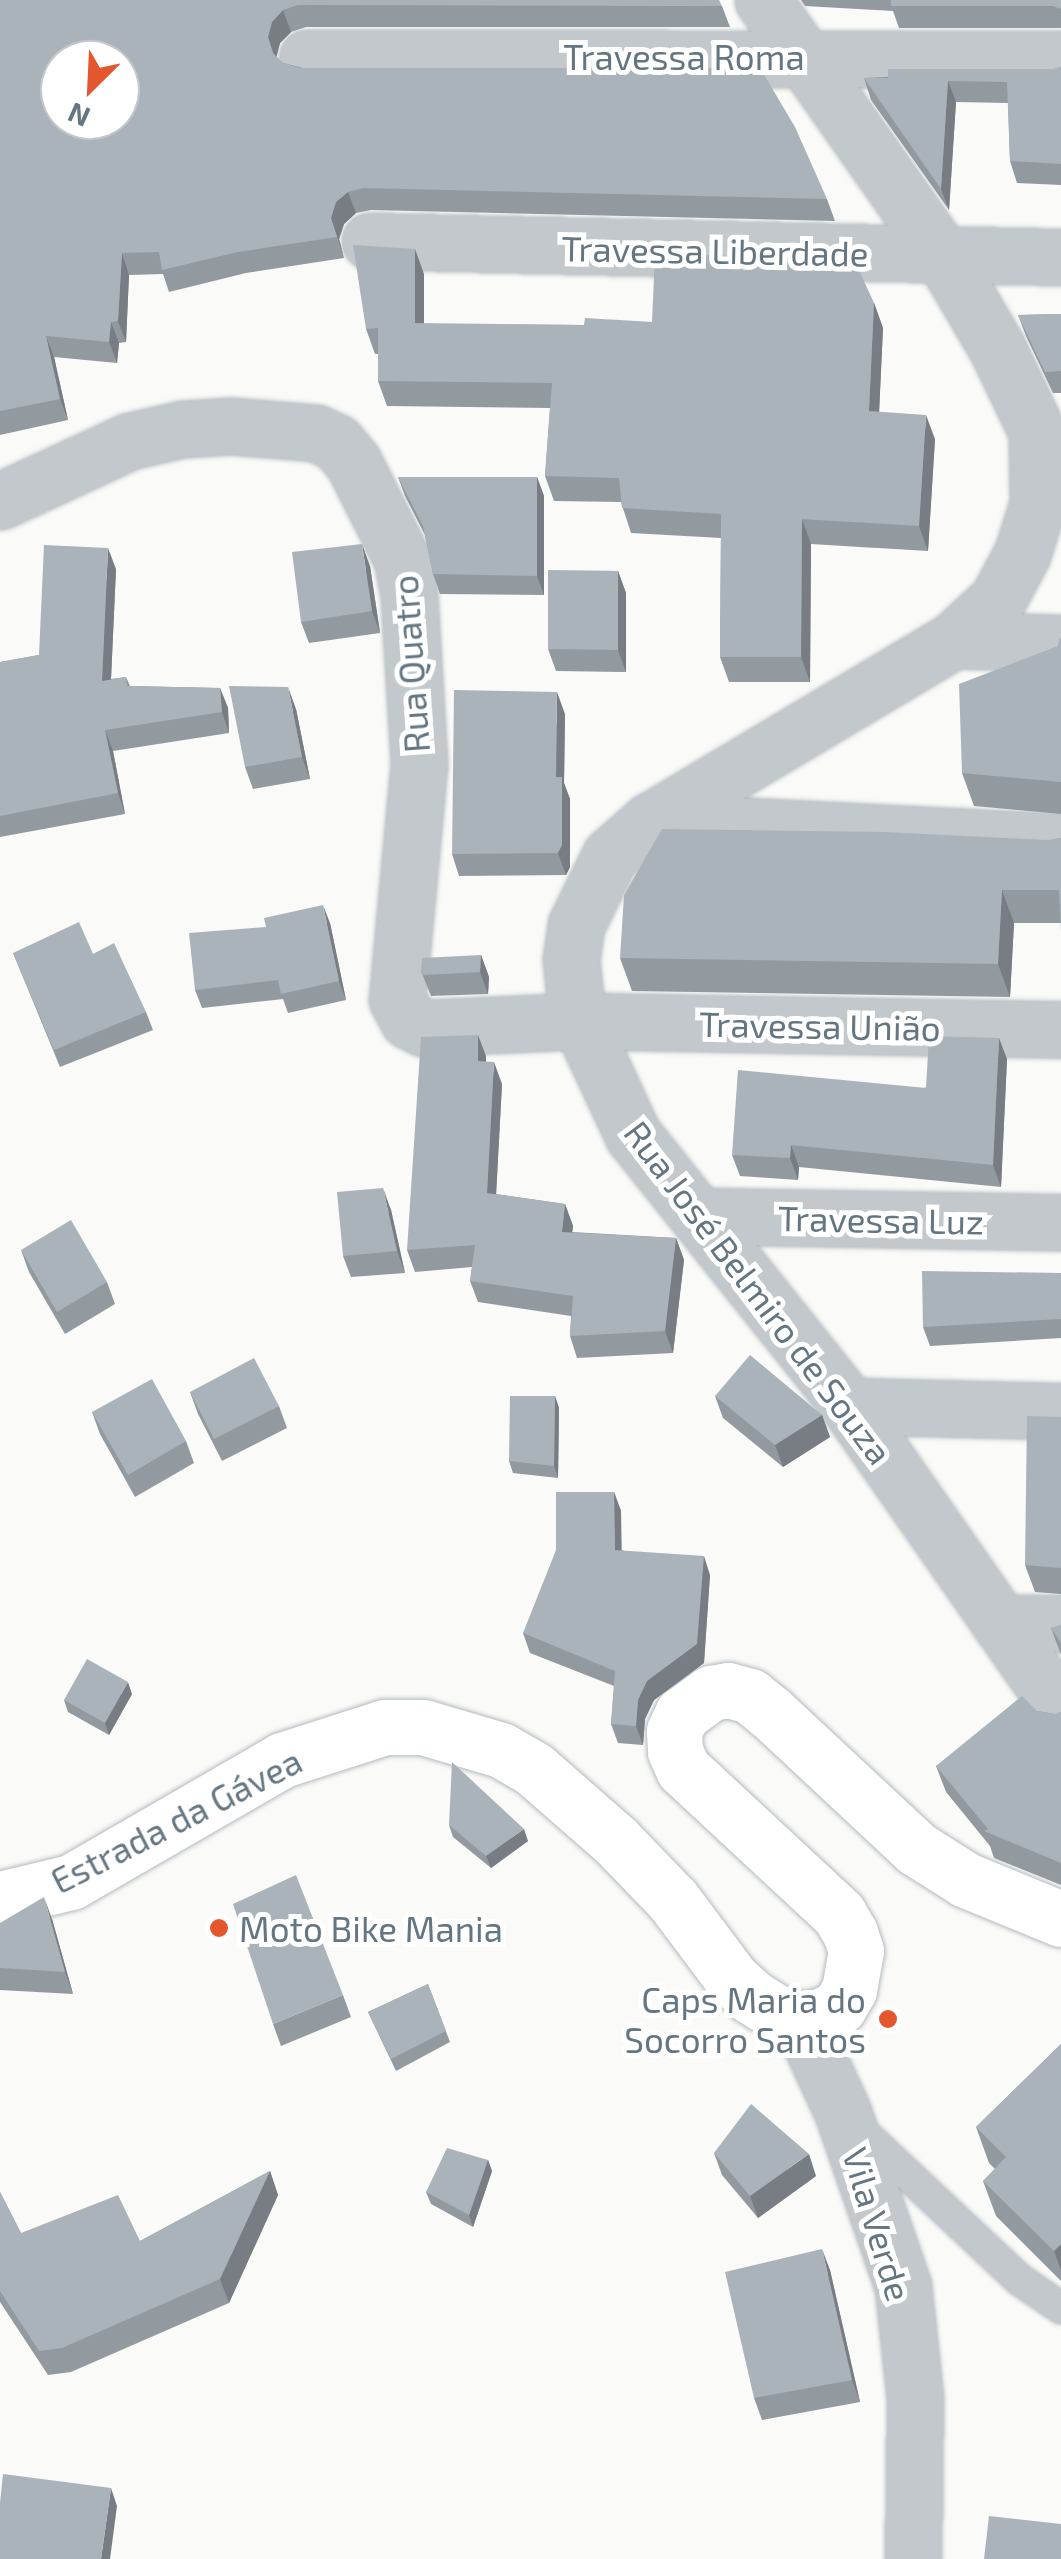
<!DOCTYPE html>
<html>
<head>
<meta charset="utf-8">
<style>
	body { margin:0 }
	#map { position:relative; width:1061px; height:2559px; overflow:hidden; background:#fafaf8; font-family:"Exo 2",sans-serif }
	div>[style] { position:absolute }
	.roads { filter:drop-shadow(0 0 2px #b3babf) drop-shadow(0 0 2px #b3babf) }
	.lane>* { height:30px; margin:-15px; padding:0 15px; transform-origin:15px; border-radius:15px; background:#c3c8cc }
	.street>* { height:55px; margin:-27.5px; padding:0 27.5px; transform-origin:27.5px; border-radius:27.5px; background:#c3c8cc }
	.secondary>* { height:55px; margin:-27.5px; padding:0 27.5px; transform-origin:27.5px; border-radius:27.5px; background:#fff }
	.wall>* { inset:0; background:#929a9f }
	.shaded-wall>* { inset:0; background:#777d82 }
	.building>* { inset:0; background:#aab3b9 }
	.dots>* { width:28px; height:28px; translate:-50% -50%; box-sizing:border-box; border:5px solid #fff; border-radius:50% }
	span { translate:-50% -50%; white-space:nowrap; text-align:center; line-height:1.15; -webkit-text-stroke:10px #fff; paint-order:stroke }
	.street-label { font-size:35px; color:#657683 }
	.poi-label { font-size:35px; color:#657683 }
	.left { translate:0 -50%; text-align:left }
	.right { translate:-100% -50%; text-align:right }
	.north { position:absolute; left:40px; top:40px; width:100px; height:100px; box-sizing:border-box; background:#fff; border:2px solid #c1c8cd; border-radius:50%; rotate:204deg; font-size:28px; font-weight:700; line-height:40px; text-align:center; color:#657683 }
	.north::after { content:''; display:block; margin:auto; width:35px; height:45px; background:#e4572e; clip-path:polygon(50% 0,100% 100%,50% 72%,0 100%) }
</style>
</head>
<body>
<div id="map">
	<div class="roads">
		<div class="lane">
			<div style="left:858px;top:2128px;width:222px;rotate:43.2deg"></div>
			<div style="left:1020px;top:2280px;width:50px;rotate:34.3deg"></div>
		</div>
		<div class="street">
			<div style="left:763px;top:0;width:313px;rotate:54.9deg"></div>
			<div style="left:943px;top:256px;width:107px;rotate:59.6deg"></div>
			<div style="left:997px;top:348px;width:93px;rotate:64.5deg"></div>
			<div style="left:1037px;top:432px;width:72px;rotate:89.2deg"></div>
			<div style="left:1038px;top:504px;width:52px;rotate:107.7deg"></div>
			<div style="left:1022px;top:554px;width:51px;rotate:118.1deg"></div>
			<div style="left:998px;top:599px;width:60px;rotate:137deg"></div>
			<div style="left:954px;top:640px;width:354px;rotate:149.2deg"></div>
			<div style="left:650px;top:821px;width:53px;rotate:138.8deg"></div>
			<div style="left:610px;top:856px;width:77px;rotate:116.2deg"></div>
			<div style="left:576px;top:925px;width:34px;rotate:98deg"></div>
			<div style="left:571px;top:959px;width:31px;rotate:84deg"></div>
			<div style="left:574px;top:990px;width:32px;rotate:79deg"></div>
			<div style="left:580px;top:1021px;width:126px;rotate:65.1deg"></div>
			<div style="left:633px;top:1135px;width:347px;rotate:51.4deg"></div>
			<div style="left:849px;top:1406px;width:371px;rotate:55.1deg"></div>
			<div style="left:307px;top:58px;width:754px;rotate:0.08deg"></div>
			<div style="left:370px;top:241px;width:691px;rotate:1.33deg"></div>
			<div style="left:0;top:501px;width:143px;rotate:-24.8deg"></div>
			<div style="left:130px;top:441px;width:54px;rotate:-12.8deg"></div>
			<div style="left:183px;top:429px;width:48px;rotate:-3.6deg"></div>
			<div style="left:231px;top:426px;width:85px;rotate:4.7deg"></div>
			<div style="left:316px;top:433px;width:23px;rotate:25deg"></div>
			<div style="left:337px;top:443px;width:25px;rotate:50deg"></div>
			<div style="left:353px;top:462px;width:109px;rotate:63.2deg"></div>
			<div style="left:402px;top:559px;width:37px;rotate:79deg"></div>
			<div style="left:409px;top:595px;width:169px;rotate:86.6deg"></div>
			<div style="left:419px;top:764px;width:236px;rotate:95.3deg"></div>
			<div style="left:397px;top:999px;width:24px;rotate:62deg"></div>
			<div style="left:408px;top:1020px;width:18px;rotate:27deg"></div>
			<div style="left:424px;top:1028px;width:156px;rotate:-2.6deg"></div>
			<div style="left:580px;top:1021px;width:481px;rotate:1deg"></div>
			<div style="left:954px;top:640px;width:107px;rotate:1.6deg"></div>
			<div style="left:650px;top:821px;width:412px;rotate:2.9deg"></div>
			<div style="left:700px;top:1216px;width:361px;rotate:1deg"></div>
			<div style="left:849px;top:1406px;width:212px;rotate:1.4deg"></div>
			<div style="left:1000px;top:1623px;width:61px"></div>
			<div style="left:800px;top:2019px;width:103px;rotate:65.4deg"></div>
			<div style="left:843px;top:2113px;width:183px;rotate:70.9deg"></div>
			<div style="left:903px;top:2286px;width:113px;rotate:83.9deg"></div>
			<div style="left:915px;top:2398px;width:161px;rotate:90.7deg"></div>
		</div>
		<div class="secondary">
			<div style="left:0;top:1899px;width:73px;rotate:-13.5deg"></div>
			<div style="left:71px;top:1882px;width:244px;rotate:-30deg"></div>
			<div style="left:282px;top:1760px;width:108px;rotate:-17.8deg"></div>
			<div style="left:385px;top:1727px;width:38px"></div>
			<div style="left:423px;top:1727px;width:81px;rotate:16.4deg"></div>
			<div style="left:501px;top:1750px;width:39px;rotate:30deg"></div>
			<div style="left:535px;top:1770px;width:108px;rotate:41.2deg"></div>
			<div style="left:616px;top:1841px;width:82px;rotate:46deg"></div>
			<div style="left:673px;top:1900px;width:99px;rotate:53.2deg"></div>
			<div style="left:732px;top:1979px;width:27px;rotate:42deg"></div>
			<div style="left:752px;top:1997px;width:34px;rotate:32deg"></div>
			<div style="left:781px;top:2015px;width:19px;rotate:12deg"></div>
			<div style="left:800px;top:2019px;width:21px;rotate:-8deg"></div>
			<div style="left:821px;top:2016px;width:20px;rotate:-27deg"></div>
			<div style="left:839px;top:2007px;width:20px;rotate:-60deg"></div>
			<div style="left:849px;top:1990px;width:40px;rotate:-80deg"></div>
			<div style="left:856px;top:1951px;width:19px;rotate:-108deg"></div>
			<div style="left:850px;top:1933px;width:22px;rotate:-120deg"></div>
			<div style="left:839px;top:1914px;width:213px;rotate:-137.1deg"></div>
			<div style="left:683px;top:1769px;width:20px;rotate:-114deg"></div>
			<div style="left:675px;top:1751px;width:20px;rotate:-93deg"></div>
			<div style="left:674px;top:1731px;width:19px;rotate:-65deg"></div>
			<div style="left:682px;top:1714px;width:36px;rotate:-36deg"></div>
			<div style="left:711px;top:1693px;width:17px;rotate:-10deg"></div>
			<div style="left:728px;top:1690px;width:23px;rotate:15deg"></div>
			<div style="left:750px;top:1696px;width:26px;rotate:39deg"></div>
			<div style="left:770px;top:1712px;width:201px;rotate:43deg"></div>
			<div style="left:917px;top:1849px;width:58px;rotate:32.3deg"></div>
			<div style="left:966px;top:1880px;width:103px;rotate:22.3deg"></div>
		</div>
	</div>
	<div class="wall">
		<div style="clip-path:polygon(0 0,722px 6px,730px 27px,306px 27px,291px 32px,280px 43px,276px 57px,283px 63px,827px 199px,835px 221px,371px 210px,356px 213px,344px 224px,339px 239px,344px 258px,246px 273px,169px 292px,163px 274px,129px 275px,126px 342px,119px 343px,117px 363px,54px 357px,68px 420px,0 435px)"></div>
		<div style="clip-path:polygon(801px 0,1061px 0,1061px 28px,899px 28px,893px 11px,805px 6px)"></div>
		<div style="clip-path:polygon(1061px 67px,1061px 185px,1017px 183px,1010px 161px,1008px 103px,956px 102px,949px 210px,871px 100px,864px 78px,1054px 69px)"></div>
		<div style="clip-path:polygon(424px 274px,424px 324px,584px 325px,652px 322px,874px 303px,883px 328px,879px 412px,935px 439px,928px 551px,811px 544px,810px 682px,729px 682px,720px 657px,721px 538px,631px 533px,621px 502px,554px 501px,545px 476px,550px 408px,387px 406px,378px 381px,378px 354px,375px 354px,366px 329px)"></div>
		<div style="clip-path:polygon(1061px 314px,1061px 393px,1053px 393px,1026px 336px,1018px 315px)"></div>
		<div style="clip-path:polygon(398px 477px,537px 477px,544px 496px,544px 595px,440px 594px,433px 574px,425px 535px,405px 496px)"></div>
		<div style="clip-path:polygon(370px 566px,380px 633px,309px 643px,301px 622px)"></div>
		<div style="clip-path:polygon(116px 569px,111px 679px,126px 677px,130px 686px,220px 688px,228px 708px,229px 733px,113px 751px,125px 814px,0 837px,0 662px,39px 655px)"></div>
		<div style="clip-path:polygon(618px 571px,626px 593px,626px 672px,556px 671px,548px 649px)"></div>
		<div style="clip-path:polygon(1061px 638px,1061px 814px,974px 806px,962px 773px,1058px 646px)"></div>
		<div style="clip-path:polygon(296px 709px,310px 779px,253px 789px,245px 767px)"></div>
		<div style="clip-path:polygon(565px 714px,564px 783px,570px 799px,570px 867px,566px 875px,459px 876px,452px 854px)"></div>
		<div style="clip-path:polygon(1061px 838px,1061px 923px,1014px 923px,1010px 997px,632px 991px,620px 958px)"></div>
		<div style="clip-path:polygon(330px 923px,346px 1000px,288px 1013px,283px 999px,202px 1008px,195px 990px)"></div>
		<div style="clip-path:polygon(13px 953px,93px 954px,146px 1012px,153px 1030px,60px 1067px)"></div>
		<div style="clip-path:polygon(481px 955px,489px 977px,488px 994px,431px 996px,421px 971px)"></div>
		<div style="clip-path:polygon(486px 1056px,486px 1062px,502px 1084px,496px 1194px,565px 1204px,573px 1226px,572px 1232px,676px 1238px,684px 1260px,673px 1353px,577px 1358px,570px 1336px,571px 1316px,478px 1302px,470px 1281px,472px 1267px,415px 1272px,407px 1250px)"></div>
		<div style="clip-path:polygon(1007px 1059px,1001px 1187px,799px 1167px,798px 1180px,740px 1176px,732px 1155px)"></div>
		<div style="clip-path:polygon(391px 1210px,405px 1273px,351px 1277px,343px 1256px)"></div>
		<div style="clip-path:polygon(21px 1250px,107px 1282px,115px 1304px,65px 1334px,29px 1272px)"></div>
		<div style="clip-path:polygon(1061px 1273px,1061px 1338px,930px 1346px,923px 1327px)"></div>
		<div style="clip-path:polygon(190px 1392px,279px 1406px,287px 1428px,222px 1461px,198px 1414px)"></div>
		<div style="clip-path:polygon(555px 1396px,559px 1408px,558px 1478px,513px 1473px,509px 1461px)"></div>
		<div style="clip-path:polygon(715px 1396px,822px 1415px,830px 1437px,783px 1467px,723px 1418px)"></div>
		<div style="clip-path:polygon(92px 1412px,186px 1441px,194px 1463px,135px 1497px,100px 1434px)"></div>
		<div style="clip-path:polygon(1061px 1417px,1061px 1594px,1035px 1592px,1025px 1565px)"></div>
		<div style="clip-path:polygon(614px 1492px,621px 1511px,621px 1550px,710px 1575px,704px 1663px,654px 1700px,645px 1719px,643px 1745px,618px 1743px,611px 1724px,614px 1686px,530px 1653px,523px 1633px)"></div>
		<div style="clip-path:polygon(1061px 1625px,1061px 1655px,1051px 1628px)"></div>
		<div style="clip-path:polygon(132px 1694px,109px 1735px,68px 1712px,64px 1700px)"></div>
		<div style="clip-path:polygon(1037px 1711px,1055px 1714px,1061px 1712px,1061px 1885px,994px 1858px,990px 1846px,946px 1792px,936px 1766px)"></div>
		<div style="clip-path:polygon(449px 1825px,528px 1841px,491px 1868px,453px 1837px)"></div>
		<div style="clip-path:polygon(52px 1919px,73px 1994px,0 1990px,0 1923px)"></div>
		<div style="clip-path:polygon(428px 1984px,450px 2042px,396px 2071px,368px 2012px)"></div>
		<div style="clip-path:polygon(343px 1995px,351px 2017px,281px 2046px,273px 2024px)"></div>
		<div style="clip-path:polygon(1061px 2044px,1061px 2281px,996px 2216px,983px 2181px,995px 2169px,989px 2163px,976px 2127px)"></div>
		<div style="clip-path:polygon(714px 2153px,816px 2176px,758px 2218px,722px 2175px)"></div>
		<div style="clip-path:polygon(488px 2160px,492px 2171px,473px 2227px,431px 2204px,426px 2192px)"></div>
		<div style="clip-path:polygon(270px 2171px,278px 2195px,229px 2303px,71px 2372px,48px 2375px,0 2302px,0 2192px,21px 2233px,140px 2241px)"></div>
		<div style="clip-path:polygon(830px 2270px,860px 2402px,762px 2420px,754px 2398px)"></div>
	</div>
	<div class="shaded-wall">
		<div style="clip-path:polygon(283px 10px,291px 32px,280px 43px,276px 59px,280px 74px,268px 37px,272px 22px)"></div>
		<div style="clip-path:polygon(948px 81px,956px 102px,949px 210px,941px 189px)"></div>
		<div style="clip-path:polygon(348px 192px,356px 213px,344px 224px,339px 239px,344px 258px,331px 218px,336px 202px)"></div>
		<div style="clip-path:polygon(415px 249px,424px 274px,424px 348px,415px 323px)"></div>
		<div style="clip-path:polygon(122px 253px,129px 275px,126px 342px,118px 321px)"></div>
		<div style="clip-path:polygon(874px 303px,883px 328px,878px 436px,869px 411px)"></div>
		<div style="clip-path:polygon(111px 322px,119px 343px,117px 363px,109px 342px)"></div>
		<div style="clip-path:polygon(46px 336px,54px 357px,68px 420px,60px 399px)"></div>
		<div style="clip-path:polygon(926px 415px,935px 439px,928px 551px,919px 526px)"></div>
		<div style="clip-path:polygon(537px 477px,544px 496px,544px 595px,537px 576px)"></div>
		<div style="clip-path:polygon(802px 519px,811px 544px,810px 682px,801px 657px)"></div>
		<div style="clip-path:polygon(362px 544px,370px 566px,380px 633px,372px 611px)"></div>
		<div style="clip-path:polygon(108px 548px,116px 569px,110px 701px,102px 681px)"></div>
		<div style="clip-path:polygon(618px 571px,626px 593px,626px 672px,618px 650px)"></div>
		<div style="clip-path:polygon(288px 687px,296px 709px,310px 779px,302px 757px)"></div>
		<div style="clip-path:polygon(220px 688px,228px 708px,229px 733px,222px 712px)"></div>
		<div style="clip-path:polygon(557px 692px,565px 714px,564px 783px,570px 799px,570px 867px,566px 875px,558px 853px,556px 777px)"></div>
		<div style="clip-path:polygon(105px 730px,113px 751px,125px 814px,118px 793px)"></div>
		<div style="clip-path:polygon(1002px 890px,1014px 923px,1010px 997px,998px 964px)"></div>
		<div style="clip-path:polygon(323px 905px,330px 923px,346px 1000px,339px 981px)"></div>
		<div style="clip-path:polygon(481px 955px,489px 977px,488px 994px,480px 972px)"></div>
		<div style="clip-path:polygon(478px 1035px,486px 1056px,486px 1083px,478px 1061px)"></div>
		<div style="clip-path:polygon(999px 1038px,1007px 1059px,1001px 1187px,993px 1165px)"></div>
		<div style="clip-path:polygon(494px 1062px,502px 1084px,495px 1215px,487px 1193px)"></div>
		<div style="clip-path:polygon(791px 1145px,799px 1167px,798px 1180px,790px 1158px)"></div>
		<div style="clip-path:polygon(383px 1188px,391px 1210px,405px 1273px,397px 1251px)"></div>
		<div style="clip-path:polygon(565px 1204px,573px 1226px,570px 1253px,562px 1232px)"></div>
		<div style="clip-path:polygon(676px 1238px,684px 1260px,673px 1353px,665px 1331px)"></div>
		<div style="clip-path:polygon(555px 1396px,559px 1408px,558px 1478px,554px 1466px)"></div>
		<div style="clip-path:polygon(822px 1415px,830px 1437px,783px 1467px,775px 1445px)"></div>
		<div style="clip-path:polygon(614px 1492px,621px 1511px,622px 1569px,615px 1550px)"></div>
		<div style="clip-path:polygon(704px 1556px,710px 1575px,704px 1663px,654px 1700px,645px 1719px,643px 1745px,636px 1726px,638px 1700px)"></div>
		<div style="clip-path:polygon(128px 1682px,132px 1694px,109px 1735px,105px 1723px)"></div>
		<div style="clip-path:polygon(524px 1829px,528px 1841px,491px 1868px,486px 1856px)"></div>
		<div style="clip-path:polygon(44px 1897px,52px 1919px,73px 1994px,65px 1972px)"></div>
		<div style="clip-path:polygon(809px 2154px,816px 2176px,758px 2218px,750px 2196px)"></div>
		<div style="clip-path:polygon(488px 2160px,492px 2171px,473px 2227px,469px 2215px)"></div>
		<div style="clip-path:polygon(270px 2171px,278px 2195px,229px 2303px,220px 2279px)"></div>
		<div style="clip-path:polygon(1061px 2244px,1061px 2270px,1054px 2251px)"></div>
		<div style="clip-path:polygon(822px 2249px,830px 2270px,860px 2402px,852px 2380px)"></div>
		<div style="clip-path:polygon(111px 2488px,117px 2506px,110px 2559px,101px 2559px)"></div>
	</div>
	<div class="building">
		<div style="clip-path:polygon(evenodd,0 0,719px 0,722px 6px,298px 5px,283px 10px,272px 22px,268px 37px,273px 53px,283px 63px,299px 68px,760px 68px,795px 127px,827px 199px,363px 188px,348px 192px,336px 202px,331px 218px,337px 237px,238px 252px,162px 270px,159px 252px,122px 253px,118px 321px,111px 322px,109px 342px,46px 336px,60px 399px,0 411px,0 0,60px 60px,120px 60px,120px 120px,60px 120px,60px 60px)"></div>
		<div style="clip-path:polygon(891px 0,1061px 0,1061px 9px,1053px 6px,891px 6px)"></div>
		<div style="clip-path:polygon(1061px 67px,1061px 164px,1010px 161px,1007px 82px,948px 81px,941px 189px,864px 78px,888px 78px,888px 69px,1054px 69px)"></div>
		<div style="clip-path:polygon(353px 245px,415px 249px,415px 323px,584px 325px,585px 318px,652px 322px,655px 254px,854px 259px,874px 303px,869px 411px,926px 415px,919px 526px,802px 519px,801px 657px,720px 657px,721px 514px,622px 508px,619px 478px,545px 476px,552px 383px,378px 381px,378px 328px,366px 329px)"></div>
		<div style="clip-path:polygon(1061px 314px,1061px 371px,1045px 372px,1018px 315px)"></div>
		<div style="clip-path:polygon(398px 477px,537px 477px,537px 576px,433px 574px,423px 526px)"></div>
		<div style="clip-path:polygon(362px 544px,372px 611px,301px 622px,292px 552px)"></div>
		<div style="clip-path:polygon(44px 545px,108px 548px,102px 681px,126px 677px,127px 686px,220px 688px,222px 712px,105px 730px,118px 793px,0 816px,0 662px,39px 655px)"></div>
		<div style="clip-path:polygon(548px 570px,618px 571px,618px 650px,548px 649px)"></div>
		<div style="clip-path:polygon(1061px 638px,1061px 782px,962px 773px,959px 684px,1058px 646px,1059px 639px)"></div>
		<div style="clip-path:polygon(229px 686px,288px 687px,302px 757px,245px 767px)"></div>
		<div style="clip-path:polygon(454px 690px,557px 692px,556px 777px,562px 777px,562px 845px,558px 853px,452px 854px)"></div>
		<div style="clip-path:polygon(662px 829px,884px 832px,1047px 840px,1061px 838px,1061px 932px,1059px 890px,1002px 890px,998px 964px,620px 958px,624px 895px)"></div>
		<div style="clip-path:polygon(323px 905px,339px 981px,281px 994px,278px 980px,195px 990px,189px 933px,266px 927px,264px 918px)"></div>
		<div style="clip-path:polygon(79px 922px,93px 954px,114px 943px,146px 1012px,54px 1050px,13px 953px)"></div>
		<div style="clip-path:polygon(481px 955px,480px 972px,423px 975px,421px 971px,422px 958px)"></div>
		<div style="clip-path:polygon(478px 1035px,478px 1061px,494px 1062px,487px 1193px,565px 1204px,562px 1232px,676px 1238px,665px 1331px,570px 1336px,573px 1296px,470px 1281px,475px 1245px,407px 1250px,421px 1037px)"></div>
		<div style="clip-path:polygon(929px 1036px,999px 1038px,993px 1165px,791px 1145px,790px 1158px,732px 1155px,738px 1070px,926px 1088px)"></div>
		<div style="clip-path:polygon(383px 1188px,397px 1251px,343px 1256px,337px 1192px)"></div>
		<div style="clip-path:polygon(71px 1220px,107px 1282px,57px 1312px,21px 1250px)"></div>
		<div style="clip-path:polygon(922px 1271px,1061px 1273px,1061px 1319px,923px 1327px)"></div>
		<div style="clip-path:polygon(750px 1355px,822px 1415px,775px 1445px,715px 1396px)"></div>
		<div style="clip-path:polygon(254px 1358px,279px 1406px,214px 1439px,190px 1392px)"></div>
		<div style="clip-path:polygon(152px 1379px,186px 1441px,128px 1475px,92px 1412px)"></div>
		<div style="clip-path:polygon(510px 1396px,555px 1396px,554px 1466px,509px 1461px)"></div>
		<div style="clip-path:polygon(1027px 1416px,1061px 1417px,1061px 1568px,1025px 1565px)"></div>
		<div style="clip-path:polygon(556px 1492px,614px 1492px,615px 1550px,704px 1556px,697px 1644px,647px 1681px,638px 1700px,636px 1726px,611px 1724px,615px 1671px,523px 1633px,556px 1550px)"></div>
		<div style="clip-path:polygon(1061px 1625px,1061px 1643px,1051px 1628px)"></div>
		<div style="clip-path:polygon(87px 1659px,128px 1682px,105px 1723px,64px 1700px)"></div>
		<div style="clip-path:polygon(1022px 1696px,1037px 1711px,1055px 1714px,1061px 1712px,1061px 1863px,984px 1831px,988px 1829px,936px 1766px)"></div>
		<div style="clip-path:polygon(452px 1762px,524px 1829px,486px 1856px,449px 1825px)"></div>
		<div style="clip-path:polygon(296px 1875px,343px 1995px,273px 2024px,233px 1904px)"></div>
		<div style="clip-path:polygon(44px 1897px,65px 1972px,0 1968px,0 1923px)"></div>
		<div style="clip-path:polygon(428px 1984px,446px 2031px,391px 2059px,368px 2012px)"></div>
		<div style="clip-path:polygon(1061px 2044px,1061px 2244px,1054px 2251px,983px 2181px,1006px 2157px,976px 2127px)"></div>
		<div style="clip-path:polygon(751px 2104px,809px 2154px,750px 2196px,714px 2153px)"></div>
		<div style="clip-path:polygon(447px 2148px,488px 2160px,469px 2215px,426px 2192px)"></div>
		<div style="clip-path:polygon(270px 2171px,220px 2279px,62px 2348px,39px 2351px,0 2291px,0 2192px,21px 2233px,118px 2195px,140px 2241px)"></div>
		<div style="clip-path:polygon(822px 2249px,852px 2380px,754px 2398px,725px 2272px)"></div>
		<div style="clip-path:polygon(3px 2474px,111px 2488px,101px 2559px,0 2559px,0 2503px)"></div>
		<div style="clip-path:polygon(989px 2516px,1061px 2524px,1061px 2559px,984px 2559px)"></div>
	</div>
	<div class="dots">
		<div style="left:219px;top:1928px;background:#e4572e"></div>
		<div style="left:888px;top:2019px;background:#e4572e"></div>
	</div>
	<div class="street-label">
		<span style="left:684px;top:56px">Travessa Roma</span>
		<span style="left:715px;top:250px;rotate:1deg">Travessa Liberdade</span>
		<span style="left:410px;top:664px;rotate:-94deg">Rua Quatro</span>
		<span style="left:820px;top:1025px;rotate:1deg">Travessa União</span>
		<span style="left:881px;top:1219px;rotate:1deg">Travessa Luz</span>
		<span style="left:759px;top:1292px;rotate:53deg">Rua José Belmiro de Souza</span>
		<span style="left:176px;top:1820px;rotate:-27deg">Estrada da Gávea</span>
		<span style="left:878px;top:2224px;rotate:73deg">Vila Verde</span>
	</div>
	<div class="poi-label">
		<span class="left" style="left:239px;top:1928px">Moto Bike Mania</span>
		<span class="right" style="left:866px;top:2019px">Caps Maria do<br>Socorro Santos</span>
	</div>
	<div class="north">N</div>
</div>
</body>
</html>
